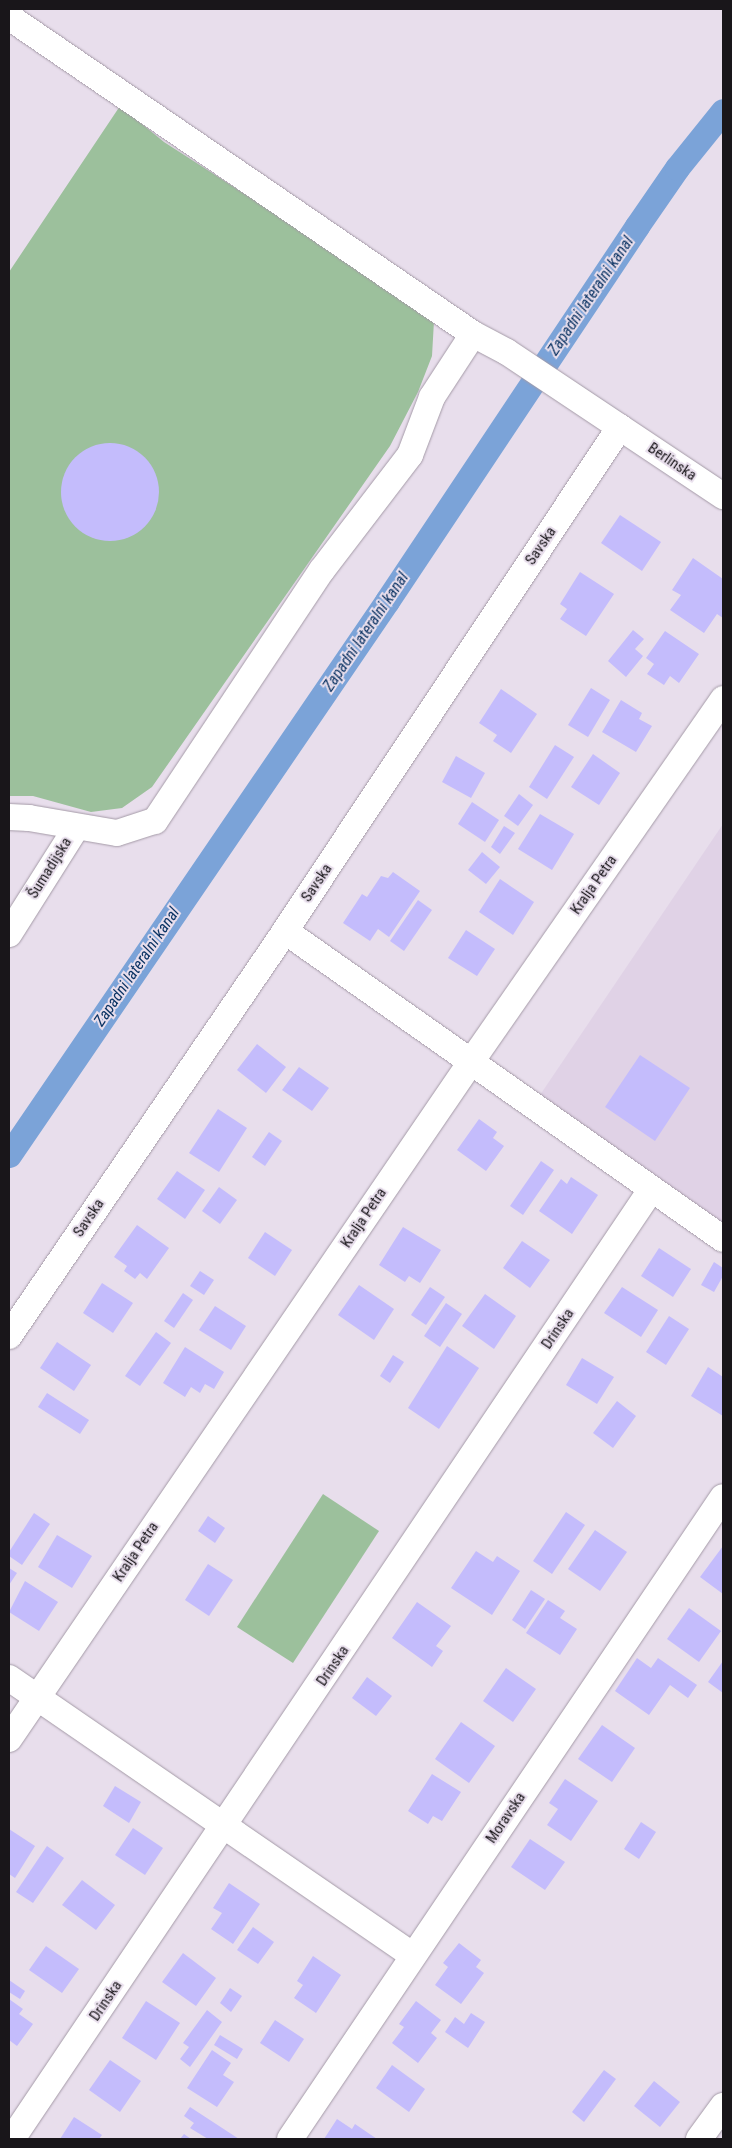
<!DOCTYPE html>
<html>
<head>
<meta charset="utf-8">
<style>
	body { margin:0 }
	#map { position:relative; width:732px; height:2148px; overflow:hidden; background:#e8deec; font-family:"Roboto Condensed",sans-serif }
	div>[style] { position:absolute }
	.built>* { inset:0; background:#e0d2e6 }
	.green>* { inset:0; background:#9cc09c }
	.canal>* { height:25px; margin:-12.5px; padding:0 12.5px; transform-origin:12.5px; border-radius:12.5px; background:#7ba3d8 }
	.building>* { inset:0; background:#c4bcfc }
	.round { border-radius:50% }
	.roads { filter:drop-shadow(0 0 1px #a49aa7) drop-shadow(0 0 1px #a49aa7) }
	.minor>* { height:26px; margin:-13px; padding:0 13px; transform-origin:13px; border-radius:13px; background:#fff }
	span { translate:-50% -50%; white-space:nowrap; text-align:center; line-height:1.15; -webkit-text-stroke:4px #e8deec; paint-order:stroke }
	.street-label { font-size:15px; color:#19161a }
	.water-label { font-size:16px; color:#0b3363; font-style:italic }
	.frame { position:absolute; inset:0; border:10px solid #19161a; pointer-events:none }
</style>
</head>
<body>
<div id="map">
	<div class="built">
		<div style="clip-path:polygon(723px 824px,723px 1227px,538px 1098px)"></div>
	</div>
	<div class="green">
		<div style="clip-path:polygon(120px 106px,164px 142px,430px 313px,434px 321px,432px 356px,418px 392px,390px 446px,152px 787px,122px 808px,91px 812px,33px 796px,9px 796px,9px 272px)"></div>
		<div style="clip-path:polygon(323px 1494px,379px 1531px,293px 1663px,237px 1627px)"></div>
	</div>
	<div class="canal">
		<div style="left:9px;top:1155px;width:671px;rotate:-55.69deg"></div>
		<div style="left:387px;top:601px;width:451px;rotate:-56.3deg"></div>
		<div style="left:637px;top:226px;width:70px;rotate:-55.4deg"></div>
		<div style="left:677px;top:168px;width:73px;rotate:-51.1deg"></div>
	</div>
	<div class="building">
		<div class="round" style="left:61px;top:443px;width:98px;height:98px"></div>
		<div style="clip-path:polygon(620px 515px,661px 542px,642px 571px,601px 543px)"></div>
		<div style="clip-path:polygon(693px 558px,723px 579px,723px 618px,717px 614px,704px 633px,670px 610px,681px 595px,672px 590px)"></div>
		<div style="clip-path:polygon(580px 572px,614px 594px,586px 636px,560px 619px,567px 609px,560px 604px)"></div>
		<div style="clip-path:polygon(633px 630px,644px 639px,635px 649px,643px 656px,626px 677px,608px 661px)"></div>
		<div style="clip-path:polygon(665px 631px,699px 654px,679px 683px,670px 676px,664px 685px,647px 674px,654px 664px,646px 658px)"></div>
		<div style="clip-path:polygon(591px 688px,610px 700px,588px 737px,568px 725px)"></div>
		<div style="clip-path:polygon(501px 689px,537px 714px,511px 753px,493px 741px,497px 735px,479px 723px)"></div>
		<div style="clip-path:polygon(621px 700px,642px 713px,639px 719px,652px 726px,636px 752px,602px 732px)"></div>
		<div style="clip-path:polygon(555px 745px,574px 757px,547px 799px,529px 787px)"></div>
		<div style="clip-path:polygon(593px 754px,620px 773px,599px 805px,571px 787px)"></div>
		<div style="clip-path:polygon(456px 756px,485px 773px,471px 798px,442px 782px)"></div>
		<div style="clip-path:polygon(519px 794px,533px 805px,518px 826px,504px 816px)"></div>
		<div style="clip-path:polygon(472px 802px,499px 820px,485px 842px,458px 824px)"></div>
		<div style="clip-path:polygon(540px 814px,574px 834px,552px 870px,518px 849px)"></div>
		<div style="clip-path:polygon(504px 826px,515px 833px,500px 854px,491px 847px)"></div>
		<div style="clip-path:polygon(482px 852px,500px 867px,486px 884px,468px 870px)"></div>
		<div style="clip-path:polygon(393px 872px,420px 891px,389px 937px,378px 929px,370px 941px,343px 923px,362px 894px,367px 897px,381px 876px,388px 878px)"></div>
		<div style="clip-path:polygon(500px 879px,534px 902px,513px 935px,479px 912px)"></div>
		<div style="clip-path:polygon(418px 900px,432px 910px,404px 951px,390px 941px)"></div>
		<div style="clip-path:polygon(466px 930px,495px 949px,477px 976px,448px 958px)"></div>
		<div style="clip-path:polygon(257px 1044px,286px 1067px,266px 1093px,237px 1070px)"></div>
		<div style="clip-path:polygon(640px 1055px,690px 1088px,655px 1141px,605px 1107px)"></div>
		<div style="clip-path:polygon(299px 1067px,329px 1088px,312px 1111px,282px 1090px)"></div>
		<div style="clip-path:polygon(218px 1109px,247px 1128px,219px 1172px,189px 1153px)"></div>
		<div style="clip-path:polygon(479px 1119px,497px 1132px,493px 1138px,504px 1146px,486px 1171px,457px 1150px)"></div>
		<div style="clip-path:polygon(269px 1132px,282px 1141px,265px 1166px,252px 1157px)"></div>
		<div style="clip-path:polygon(541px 1161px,554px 1170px,523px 1215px,510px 1206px)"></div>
		<div style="clip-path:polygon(177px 1171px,205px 1190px,185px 1219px,157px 1199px)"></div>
		<div style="clip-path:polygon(571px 1177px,598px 1195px,572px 1234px,539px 1211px,561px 1179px,567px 1184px)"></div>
		<div style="clip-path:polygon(219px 1187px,237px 1200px,220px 1224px,202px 1211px)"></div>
		<div style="clip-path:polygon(137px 1225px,169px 1248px,147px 1279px,140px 1273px,135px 1279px,124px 1271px,127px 1266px,114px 1257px)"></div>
		<div style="clip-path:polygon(403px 1227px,441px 1250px,420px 1283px,409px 1276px,405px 1282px,379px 1265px)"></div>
		<div style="clip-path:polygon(265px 1232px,292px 1250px,275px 1276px,248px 1258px)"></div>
		<div style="clip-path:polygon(522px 1241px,550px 1260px,530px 1288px,503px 1268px)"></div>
		<div style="clip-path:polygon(659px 1248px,691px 1269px,673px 1297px,641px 1276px)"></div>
		<div style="clip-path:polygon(714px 1262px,723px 1268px,723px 1276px,714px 1292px,701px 1285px)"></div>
		<div style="clip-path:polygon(200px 1271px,214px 1280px,204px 1295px,190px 1286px)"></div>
		<div style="clip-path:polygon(102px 1283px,133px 1303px,113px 1333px,83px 1313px)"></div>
		<div style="clip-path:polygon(359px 1285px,394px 1309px,374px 1340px,338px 1315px)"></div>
		<div style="clip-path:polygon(430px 1287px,445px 1297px,426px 1325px,411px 1315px)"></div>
		<div style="clip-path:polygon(622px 1287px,658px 1310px,641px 1337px,604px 1313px)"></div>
		<div style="clip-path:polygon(183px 1293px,193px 1300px,174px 1328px,164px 1321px)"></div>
		<div style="clip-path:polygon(485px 1294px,516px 1316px,494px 1349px,462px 1326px)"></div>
		<div style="clip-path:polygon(446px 1303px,462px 1314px,440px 1347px,424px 1336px)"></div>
		<div style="clip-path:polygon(215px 1306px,246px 1326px,231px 1350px,199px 1330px)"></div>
		<div style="clip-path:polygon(669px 1316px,689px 1329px,666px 1365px,646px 1352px)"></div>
		<div style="clip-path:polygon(156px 1332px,171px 1343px,140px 1386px,125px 1376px)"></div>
		<div style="clip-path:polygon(57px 1342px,91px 1365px,74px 1391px,40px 1368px)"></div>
		<div style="clip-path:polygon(447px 1346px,479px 1368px,439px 1429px,408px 1408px)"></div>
		<div style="clip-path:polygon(185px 1347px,224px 1372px,214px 1389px,205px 1384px,200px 1393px,191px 1387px,185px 1397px,163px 1383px)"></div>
		<div style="clip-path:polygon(393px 1355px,404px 1362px,390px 1383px,380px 1376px)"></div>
		<div style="clip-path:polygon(582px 1358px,614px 1377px,597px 1404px,566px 1385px)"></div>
		<div style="clip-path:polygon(708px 1367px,723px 1377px,723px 1416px,691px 1396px)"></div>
		<div style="clip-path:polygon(47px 1393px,89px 1420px,80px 1434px,38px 1407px)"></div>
		<div style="clip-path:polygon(617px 1401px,636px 1416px,613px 1448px,593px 1433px)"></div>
		<div style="clip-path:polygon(566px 1512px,585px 1525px,552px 1574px,533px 1561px)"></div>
		<div style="clip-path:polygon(34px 1513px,50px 1524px,22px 1565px,9px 1556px,9px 1552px)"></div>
		<div style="clip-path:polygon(208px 1516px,225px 1528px,215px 1543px,198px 1531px)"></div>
		<div style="clip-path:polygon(595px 1530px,627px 1552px,600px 1591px,568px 1569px)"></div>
		<div style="clip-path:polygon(57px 1535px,92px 1556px,72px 1588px,38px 1567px)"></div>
		<div style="clip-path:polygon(723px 1546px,723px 1594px,700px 1577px)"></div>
		<div style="clip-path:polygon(476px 1551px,493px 1562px,497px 1556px,520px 1571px,492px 1615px,451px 1588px)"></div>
		<div style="clip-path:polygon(208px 1564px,233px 1580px,209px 1616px,185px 1600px)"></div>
		<div style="clip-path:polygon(9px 1568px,17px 1573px,9px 1585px)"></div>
		<div style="clip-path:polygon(25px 1581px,58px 1602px,39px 1631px,9px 1612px)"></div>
		<div style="clip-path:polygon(531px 1590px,545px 1599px,525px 1629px,512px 1620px)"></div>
		<div style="clip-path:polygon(548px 1600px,565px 1611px,560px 1618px,577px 1629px,560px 1655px,526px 1633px)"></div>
		<div style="clip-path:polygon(417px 1602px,451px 1626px,436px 1646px,443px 1651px,432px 1667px,392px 1638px)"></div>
		<div style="clip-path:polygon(689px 1608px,721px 1631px,699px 1662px,667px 1639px)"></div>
		<div style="clip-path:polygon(637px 1658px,651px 1668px,658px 1658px,697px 1685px,688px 1698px,670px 1685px,649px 1715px,615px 1691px)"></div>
		<div style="clip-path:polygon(723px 1661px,723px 1693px,708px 1682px)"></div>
		<div style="clip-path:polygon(506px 1668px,536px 1689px,513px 1722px,483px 1701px)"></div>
		<div style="clip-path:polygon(367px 1677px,392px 1696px,376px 1716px,352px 1698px)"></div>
		<div style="clip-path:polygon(461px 1722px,495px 1746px,469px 1783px,435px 1759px)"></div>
		<div style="clip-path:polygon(602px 1725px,635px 1748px,612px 1782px,578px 1759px)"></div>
		<div style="clip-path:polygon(432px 1774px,461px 1792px,442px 1821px,433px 1816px,428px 1824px,408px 1811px)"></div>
		<div style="clip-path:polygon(565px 1779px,598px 1801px,571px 1841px,547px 1825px,558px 1809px,549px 1803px)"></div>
		<div style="clip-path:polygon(115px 1786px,141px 1802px,129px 1823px,103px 1806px)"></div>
		<div style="clip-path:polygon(641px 1822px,656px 1832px,639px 1859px,624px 1849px)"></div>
		<div style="clip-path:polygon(133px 1828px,163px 1848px,145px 1875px,115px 1855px)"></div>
		<div style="clip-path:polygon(9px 1829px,35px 1846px,15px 1878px,9px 1874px)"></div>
		<div style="clip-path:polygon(530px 1839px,565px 1862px,545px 1890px,511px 1867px)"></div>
		<div style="clip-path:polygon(47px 1846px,64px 1858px,33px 1903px,16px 1892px)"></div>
		<div style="clip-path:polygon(82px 1880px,115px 1905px,96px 1930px,62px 1905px)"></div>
		<div style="clip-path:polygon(229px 1883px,260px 1904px,233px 1944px,211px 1929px,222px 1913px,213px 1908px)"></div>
		<div style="clip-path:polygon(253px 1927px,274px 1942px,258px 1964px,237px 1950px)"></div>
		<div style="clip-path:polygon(459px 1943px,481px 1960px,476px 1967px,484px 1973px,461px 2004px,435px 1985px,448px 1967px,443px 1963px)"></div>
		<div style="clip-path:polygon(46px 1946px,79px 1969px,62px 1993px,29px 1970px)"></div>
		<div style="clip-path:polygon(183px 1953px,216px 1978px,196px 2006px,162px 1982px)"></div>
		<div style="clip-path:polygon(313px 1956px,341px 1975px,316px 2013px,294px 1998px,303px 1985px,297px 1981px)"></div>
		<div style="clip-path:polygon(9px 1980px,25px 1991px,20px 1999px,9px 1992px)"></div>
		<div style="clip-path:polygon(230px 1988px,242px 1996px,231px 2012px,220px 2003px)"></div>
		<div style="clip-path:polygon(9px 1999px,23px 2009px,19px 2014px,33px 2024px,17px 2046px,9px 2040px)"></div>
		<div style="clip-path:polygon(146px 2001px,180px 2023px,156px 2060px,122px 2038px)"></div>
		<div style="clip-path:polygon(416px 2001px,441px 2020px,431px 2033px,437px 2038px,418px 2063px,392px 2043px,404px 2027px,399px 2024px)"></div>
		<div style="clip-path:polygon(207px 2010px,222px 2022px,190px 2067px,180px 2059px,189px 2047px,183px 2043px)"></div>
		<div style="clip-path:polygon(471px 2013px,485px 2022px,468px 2048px,445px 2032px,455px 2017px,464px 2024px)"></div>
		<div style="clip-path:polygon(275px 2020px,304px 2039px,289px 2062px,260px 2043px)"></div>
		<div style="clip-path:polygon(220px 2035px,243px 2049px,237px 2059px,214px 2045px)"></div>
		<div style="clip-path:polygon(212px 2050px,231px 2063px,223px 2075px,234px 2082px,217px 2107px,187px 2088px)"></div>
		<div style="clip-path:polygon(110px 2060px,141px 2081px,120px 2112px,89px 2090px)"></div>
		<div style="clip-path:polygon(392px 2065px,425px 2089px,409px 2112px,376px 2088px)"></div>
		<div style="clip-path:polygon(604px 2070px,616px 2079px,584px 2122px,572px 2112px)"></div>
		<div style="clip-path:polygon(654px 2081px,680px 2102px,660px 2127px,634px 2106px)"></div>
		<div style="clip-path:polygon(190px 2107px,239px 2139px,208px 2139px,190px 2128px,194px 2123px,184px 2116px)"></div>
		<div style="clip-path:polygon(74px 2117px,102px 2135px,99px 2139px,60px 2139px)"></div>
		<div style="clip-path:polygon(337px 2119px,352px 2129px,355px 2124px,377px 2139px,324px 2139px)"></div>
		<div style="clip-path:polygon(184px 2134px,191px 2139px,180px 2139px)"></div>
	</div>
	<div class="roads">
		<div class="minor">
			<div style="left:9px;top:17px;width:562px;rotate:34.34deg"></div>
			<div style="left:473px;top:334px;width:38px;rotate:28deg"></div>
			<div style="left:507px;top:352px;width:260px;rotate:33.7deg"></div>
			<div style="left:9px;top:817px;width:20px;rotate:3deg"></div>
			<div style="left:29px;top:818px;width:89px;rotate:9.7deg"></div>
			<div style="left:117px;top:833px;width:40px;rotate:-18deg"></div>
			<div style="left:155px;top:821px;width:301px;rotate:-56.4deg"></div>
			<div style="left:322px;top:570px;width:145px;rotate:-52.6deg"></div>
			<div style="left:410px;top:455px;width:62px;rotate:-69.2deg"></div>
			<div style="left:432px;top:397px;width:75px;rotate:-56.9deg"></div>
			<div style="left:285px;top:931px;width:535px;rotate:35.11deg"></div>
			<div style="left:9px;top:934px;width:125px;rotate:-57.7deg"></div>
			<div style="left:9px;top:1336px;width:490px;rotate:-55.7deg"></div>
			<div style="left:285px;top:931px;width:605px;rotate:-56.39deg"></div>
			<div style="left:9px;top:1678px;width:490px;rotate:34.5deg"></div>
			<div style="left:9px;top:1739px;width:820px;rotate:-55.69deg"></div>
			<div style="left:471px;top:1062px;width:442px;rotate:-55.2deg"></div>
			<div style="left:12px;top:2139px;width:1144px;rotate:-56.05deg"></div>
			<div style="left:290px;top:2139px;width:774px;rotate:-56deg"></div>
			<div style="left:699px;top:2139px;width:41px;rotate:-54deg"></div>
		</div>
	</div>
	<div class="street-label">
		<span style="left:672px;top:462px;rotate:34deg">Berlinska</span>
		<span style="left:541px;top:546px;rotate:-56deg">Savska</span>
		<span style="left:50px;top:868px;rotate:-58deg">Šumadijska</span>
		<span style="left:317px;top:883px;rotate:-56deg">Savska</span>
		<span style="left:594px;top:885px;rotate:-55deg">Kralja Petra</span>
		<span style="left:89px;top:1218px;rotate:-56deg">Savska</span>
		<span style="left:364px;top:1218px;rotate:-56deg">Kralja Petra</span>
		<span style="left:558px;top:1329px;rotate:-56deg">Drinska</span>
		<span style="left:136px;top:1552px;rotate:-56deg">Kralja Petra</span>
		<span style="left:333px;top:1666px;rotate:-56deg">Drinska</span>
		<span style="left:506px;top:1818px;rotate:-56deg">Moravska</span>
		<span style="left:106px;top:2001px;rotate:-56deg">Drinska</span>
	</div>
	<div class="water-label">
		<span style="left:591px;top:296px;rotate:-56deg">Zapadni lateralni kanal</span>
		<span style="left:366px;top:632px;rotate:-56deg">Zapadni lateralni kanal</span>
		<span style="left:137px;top:967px;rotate:-56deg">Zapadni lateralni kanal</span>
	</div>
	<div class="frame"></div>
</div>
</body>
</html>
